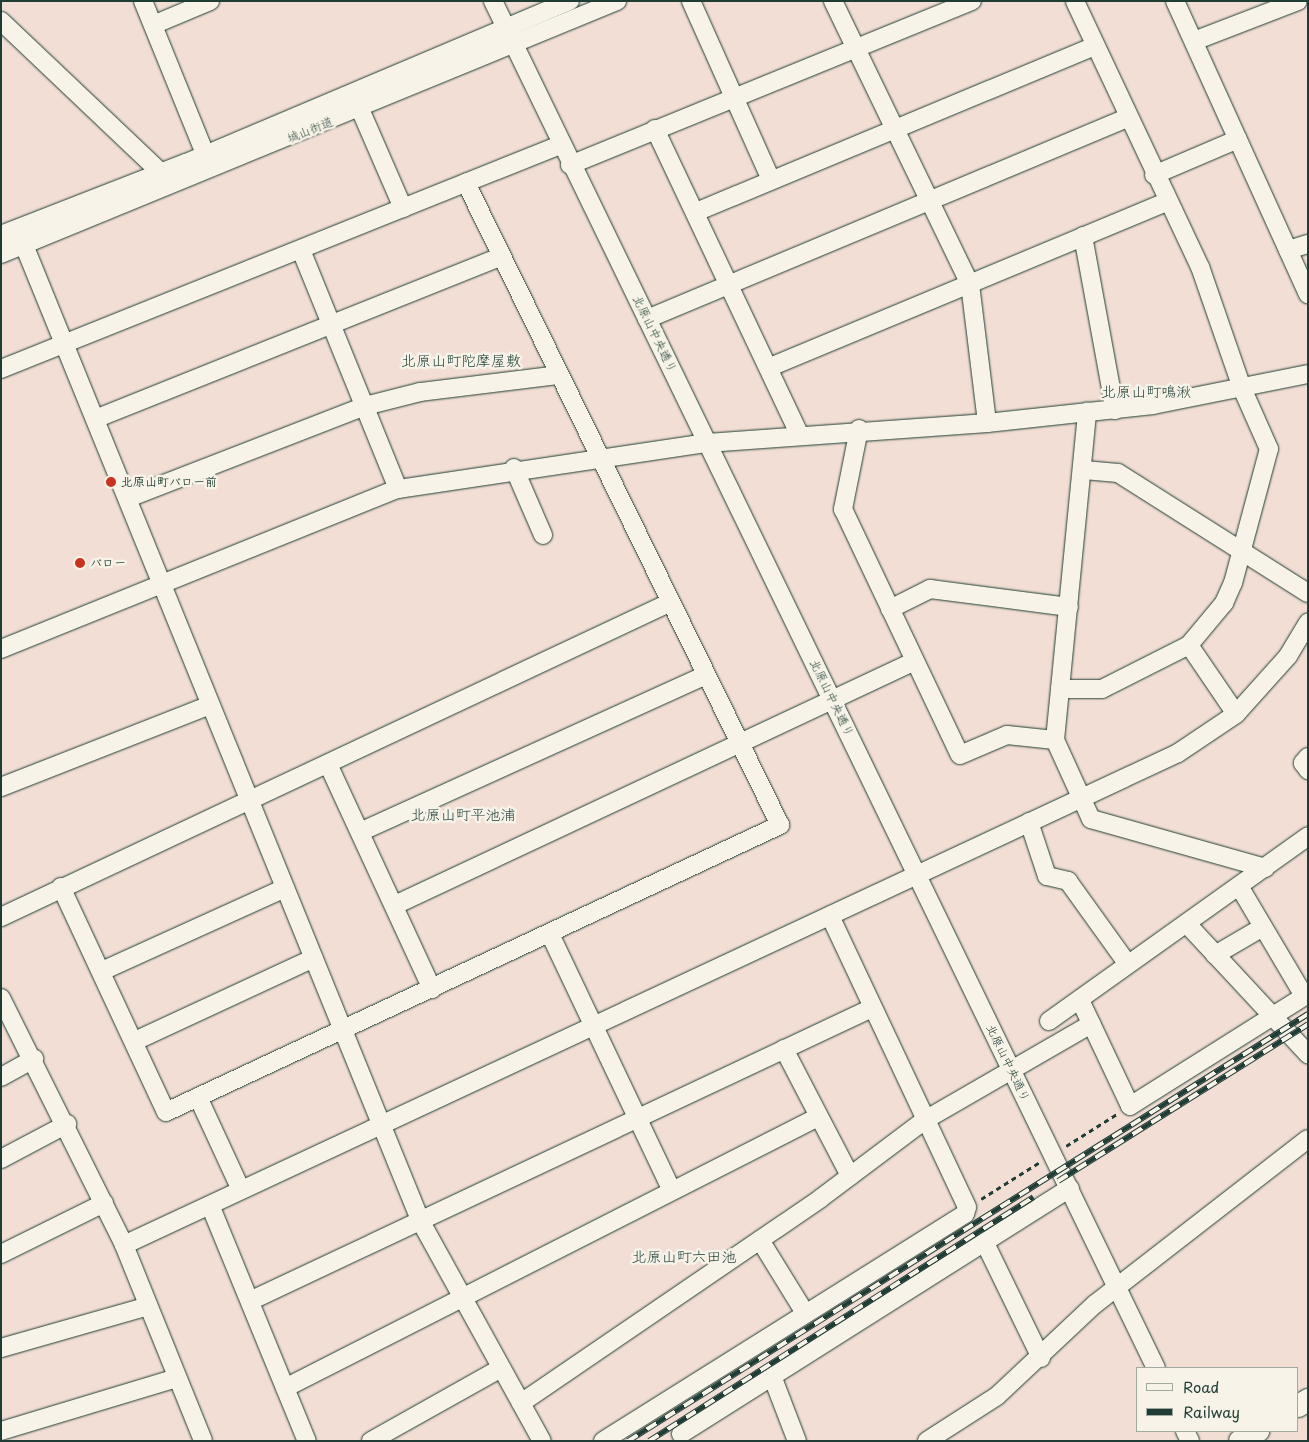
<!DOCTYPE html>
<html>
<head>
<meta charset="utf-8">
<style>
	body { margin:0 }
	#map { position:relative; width:1309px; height:1442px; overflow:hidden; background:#f2ded4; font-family:"Playpen Sans","Klee One",sans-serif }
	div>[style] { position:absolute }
	.path>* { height:2.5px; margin-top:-1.25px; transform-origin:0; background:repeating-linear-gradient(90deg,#1f3d34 0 5px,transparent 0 9px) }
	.roads { filter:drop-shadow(0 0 1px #1f3d34) drop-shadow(0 0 1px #1f3d34) }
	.minor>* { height:18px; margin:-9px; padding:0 9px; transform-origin:9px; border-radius:9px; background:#f7f3e8 }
	.major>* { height:22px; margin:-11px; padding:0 11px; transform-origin:11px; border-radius:11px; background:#f7f3e8 }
	.rail>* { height:5.5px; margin-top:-2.75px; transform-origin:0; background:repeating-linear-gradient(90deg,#f7f3e8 0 11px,#1f3d34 0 22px); box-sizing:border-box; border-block:1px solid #1f3d34 }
	.dots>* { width:14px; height:14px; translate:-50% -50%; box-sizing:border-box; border:2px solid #f7f3e8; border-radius:50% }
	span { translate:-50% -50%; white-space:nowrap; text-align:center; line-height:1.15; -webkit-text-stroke:5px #f7f3e8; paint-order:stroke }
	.street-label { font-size:12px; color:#1f3d34 }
	.poi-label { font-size:12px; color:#1f3d34; font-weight:700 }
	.left { translate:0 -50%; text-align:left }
	.quarter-label { font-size:15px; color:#1f3d34 }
	.frame { position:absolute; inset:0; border:2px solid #1f3d34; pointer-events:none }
	.legend { position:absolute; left:1136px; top:1367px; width:162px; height:65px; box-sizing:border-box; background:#f7f3e8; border:1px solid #a1aaa0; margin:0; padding:6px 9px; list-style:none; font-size:15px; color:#1f3d34 }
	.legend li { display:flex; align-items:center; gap:10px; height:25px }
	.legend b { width:25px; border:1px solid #a1aaa0 }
</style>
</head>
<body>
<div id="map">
	<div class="path">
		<div style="left:1066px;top:1146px;width:60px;rotate:-32.1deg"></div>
		<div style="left:981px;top:1199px;width:70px;rotate:-32.1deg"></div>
	</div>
	<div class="roads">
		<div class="minor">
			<div style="left:143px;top:1px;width:165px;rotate:67.9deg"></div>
			<div style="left:493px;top:1px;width:1519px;rotate:64.13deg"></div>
			<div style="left:691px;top:1px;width:196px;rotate:65.9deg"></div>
			<div style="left:833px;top:1px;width:314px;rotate:64.2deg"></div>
			<div style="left:970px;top:284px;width:140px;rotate:83deg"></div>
			<div style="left:1175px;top:1px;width:322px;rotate:65.6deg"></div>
			<div style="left:1px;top:21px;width:221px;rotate:43.5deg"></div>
			<div style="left:153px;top:25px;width:62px;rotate:-22.8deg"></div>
			<div style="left:1194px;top:41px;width:111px;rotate:-21deg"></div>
			<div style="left:360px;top:109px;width:108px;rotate:66.5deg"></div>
			<div style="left:655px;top:129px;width:337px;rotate:64.7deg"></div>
			<div style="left:570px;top:165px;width:434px;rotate:-22.2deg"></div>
			<div style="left:1154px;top:175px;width:91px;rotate:-23.2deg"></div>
			<div style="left:696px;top:212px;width:432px;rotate:-22.6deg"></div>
			<div style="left:1px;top:235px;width:199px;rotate:-21.3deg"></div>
			<div style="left:186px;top:163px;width:417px;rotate:-22.9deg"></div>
			<div style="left:1083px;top:236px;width:177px;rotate:79.6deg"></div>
			<div style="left:24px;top:245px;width:1055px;rotate:67.89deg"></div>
			<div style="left:421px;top:1222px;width:250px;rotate:61.1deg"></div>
			<div style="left:301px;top:250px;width:258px;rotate:67.9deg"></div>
			<div style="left:1288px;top:250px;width:21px;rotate:-17deg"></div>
			<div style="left:1px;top:254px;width:666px;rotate:-22.33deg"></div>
			<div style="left:647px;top:319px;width:520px;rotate:-22.72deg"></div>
			<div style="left:770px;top:367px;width:429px;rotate:-22.6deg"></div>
			<div style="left:1px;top:369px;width:602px;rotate:-21.84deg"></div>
			<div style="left:95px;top:419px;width:436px;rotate:-21.8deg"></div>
			<div style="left:859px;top:429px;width:82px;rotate:101.3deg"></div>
			<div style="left:843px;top:509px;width:272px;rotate:64.6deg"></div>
			<div style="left:960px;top:755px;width:51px;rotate:-23.1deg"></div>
			<div style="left:1007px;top:735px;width:48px;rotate:5.9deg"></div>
			<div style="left:1055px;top:740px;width:87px;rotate:65.5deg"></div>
			<div style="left:1091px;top:819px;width:181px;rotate:15.7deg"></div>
			<div style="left:514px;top:468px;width:73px;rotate:66.6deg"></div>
			<div style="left:1084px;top:470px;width:34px;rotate:5deg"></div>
			<div style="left:1118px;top:473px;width:225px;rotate:32.3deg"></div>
			<div style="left:128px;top:498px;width:254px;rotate:-21.2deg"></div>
			<div style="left:365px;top:406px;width:57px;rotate:-14.3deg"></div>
			<div style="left:420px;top:392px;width:140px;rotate:-7deg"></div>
			<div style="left:890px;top:609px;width:45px;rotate:-26.6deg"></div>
			<div style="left:930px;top:589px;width:140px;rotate:7.4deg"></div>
			<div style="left:1189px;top:645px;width:83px;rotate:55.7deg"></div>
			<div style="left:1px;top:649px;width:428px;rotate:-22deg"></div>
			<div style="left:398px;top:489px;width:312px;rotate:-8.5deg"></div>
			<div style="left:707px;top:443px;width:281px;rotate:-4.1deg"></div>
			<div style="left:987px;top:423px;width:167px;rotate:-6.2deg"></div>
			<div style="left:1153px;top:405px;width:158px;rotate:-11.3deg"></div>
			<div style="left:1060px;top:689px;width:42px"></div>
			<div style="left:1102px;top:689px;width:97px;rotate:-26.8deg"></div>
			<div style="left:1189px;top:645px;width:55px;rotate:-50.2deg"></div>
			<div style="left:1224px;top:603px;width:22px;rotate:-66deg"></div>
			<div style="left:1233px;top:583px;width:139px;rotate:-75deg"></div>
			<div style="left:1269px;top:449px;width:67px;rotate:-113.9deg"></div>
			<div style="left:1242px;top:388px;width:128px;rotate:-109.1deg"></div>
			<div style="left:1200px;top:267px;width:294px;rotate:-115.2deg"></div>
			<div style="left:1055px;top:740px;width:330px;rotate:-84.4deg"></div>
			<div style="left:1308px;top:757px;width:8px;rotate:130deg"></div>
			<div style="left:1303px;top:763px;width:9px;rotate:54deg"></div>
			<div style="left:328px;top:764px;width:248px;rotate:65.2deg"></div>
			<div style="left:1px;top:787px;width:225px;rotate:-21.4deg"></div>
			<div style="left:1029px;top:822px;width:57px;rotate:71.6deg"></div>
			<div style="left:1047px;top:876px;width:22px;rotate:13deg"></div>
			<div style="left:1068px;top:881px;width:101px;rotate:54.3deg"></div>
			<div style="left:360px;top:832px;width:380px;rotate:-24.4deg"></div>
			<div style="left:1239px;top:886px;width:128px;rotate:59.4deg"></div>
			<div style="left:61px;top:887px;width:248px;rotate:65deg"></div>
			<div style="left:166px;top:1112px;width:678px;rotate:-25.05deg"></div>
			<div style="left:780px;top:825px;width:715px;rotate:-116.06deg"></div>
			<div style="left:395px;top:905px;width:574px;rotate:-25.14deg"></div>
			<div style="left:1px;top:917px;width:740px;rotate:-25.18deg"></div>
			<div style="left:1187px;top:924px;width:178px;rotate:47.1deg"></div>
			<div style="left:550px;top:934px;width:284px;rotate:64.6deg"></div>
			<div style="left:1215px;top:955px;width:53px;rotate:-30.4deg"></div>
			<div style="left:102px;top:971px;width:201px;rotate:-24.4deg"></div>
			<div style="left:1px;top:998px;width:276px;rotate:63.5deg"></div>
			<div style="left:124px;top:1245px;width:211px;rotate:68deg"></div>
			<div style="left:1080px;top:1000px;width:117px;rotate:64.7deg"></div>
			<div style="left:1130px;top:1106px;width:210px;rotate:-32.2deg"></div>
			<div style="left:1049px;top:1021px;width:318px;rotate:-35.5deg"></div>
			<div style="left:135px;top:1041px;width:197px;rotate:-24.9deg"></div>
			<div style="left:784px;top:1049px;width:143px;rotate:62.5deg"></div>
			<div style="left:1px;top:1077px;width:38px;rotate:-29deg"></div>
			<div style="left:198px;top:1097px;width:102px;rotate:65.2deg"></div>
			<div style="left:1px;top:1159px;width:75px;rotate:-27.9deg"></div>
			<div style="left:210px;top:1205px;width:255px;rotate:67.7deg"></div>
			<div style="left:760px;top:1240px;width:86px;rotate:58.3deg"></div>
			<div style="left:984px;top:1241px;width:130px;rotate:64deg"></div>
			<div style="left:124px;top:1245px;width:1163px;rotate:-25.02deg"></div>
			<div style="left:1178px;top:753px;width:70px;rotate:-33.9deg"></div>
			<div style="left:1236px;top:714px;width:78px;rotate:-48.1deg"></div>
			<div style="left:1288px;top:656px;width:39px;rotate:-59deg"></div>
			<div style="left:1px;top:1254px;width:115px;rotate:-26.3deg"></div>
			<div style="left:252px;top:1300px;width:685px;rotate:-25.22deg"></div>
			<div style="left:1px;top:1348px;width:153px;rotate:-15.9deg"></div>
			<div style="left:772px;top:1376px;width:70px;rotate:69deg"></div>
			<div style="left:285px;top:1388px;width:598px;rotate:-26.95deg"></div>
			<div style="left:521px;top:1403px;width:363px;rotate:-34.3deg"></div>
			<div style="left:821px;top:1198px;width:130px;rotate:-36.9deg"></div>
			<div style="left:925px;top:1120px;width:192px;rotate:-30deg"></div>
			<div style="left:1px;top:1431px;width:184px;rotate:-16.8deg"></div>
			<div style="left:1185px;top:1431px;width:11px;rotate:63deg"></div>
			<div style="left:681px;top:1434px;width:460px;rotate:-32.3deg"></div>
			<div style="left:371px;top:1441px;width:149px;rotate:-29.3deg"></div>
			<div style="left:603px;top:1441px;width:427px;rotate:-32.1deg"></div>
			<div style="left:965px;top:1214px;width:7px;rotate:-74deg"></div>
			<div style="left:967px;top:1207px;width:322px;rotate:-115.2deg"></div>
			<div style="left:927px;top:1441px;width:83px;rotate:-32.7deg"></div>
			<div style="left:997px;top:1396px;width:134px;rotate:-43.2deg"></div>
			<div style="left:1095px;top:1304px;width:269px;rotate:-37.8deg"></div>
		</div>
		<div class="major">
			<div style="left:1298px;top:1406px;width:12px;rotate:-31deg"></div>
			<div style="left:1240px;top:1441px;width:21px;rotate:-29deg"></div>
		</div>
	</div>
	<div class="rail">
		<div style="left:1058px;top:1181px;width:295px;rotate:-32.1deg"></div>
		<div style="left:628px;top:1441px;width:803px;rotate:-32.13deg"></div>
		<div style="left:649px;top:1441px;width:455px;rotate:-32.4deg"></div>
	</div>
	<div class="dots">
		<div style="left:111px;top:482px;background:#c8321e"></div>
		<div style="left:80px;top:563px;background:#c8321e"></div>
	</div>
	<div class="street-label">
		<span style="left:310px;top:130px;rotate:-22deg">城山街道</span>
		<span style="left:655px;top:334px;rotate:64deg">北原山中央通り</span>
		<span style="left:832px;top:698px;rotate:64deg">北原山中央通り</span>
		<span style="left:1008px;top:1063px;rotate:64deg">北原山中央通り</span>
	</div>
	<div class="poi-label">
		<span class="left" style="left:121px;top:482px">北原山町バロー前</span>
		<span class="left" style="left:90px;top:563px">バロー</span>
	</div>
	<div class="quarter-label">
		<span style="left:461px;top:360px">北原山町陀摩屋敷</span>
		<span style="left:1146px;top:391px">北原山町鳴湫</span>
		<span style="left:463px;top:814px">北原山町平池浦</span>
		<span style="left:684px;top:1256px">北原山町六田池</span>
	</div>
	<div class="frame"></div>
	<ul class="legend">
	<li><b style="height:6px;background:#f7f3e8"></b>Road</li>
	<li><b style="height:6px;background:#1f3d34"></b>Railway</li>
	</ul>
</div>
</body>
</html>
